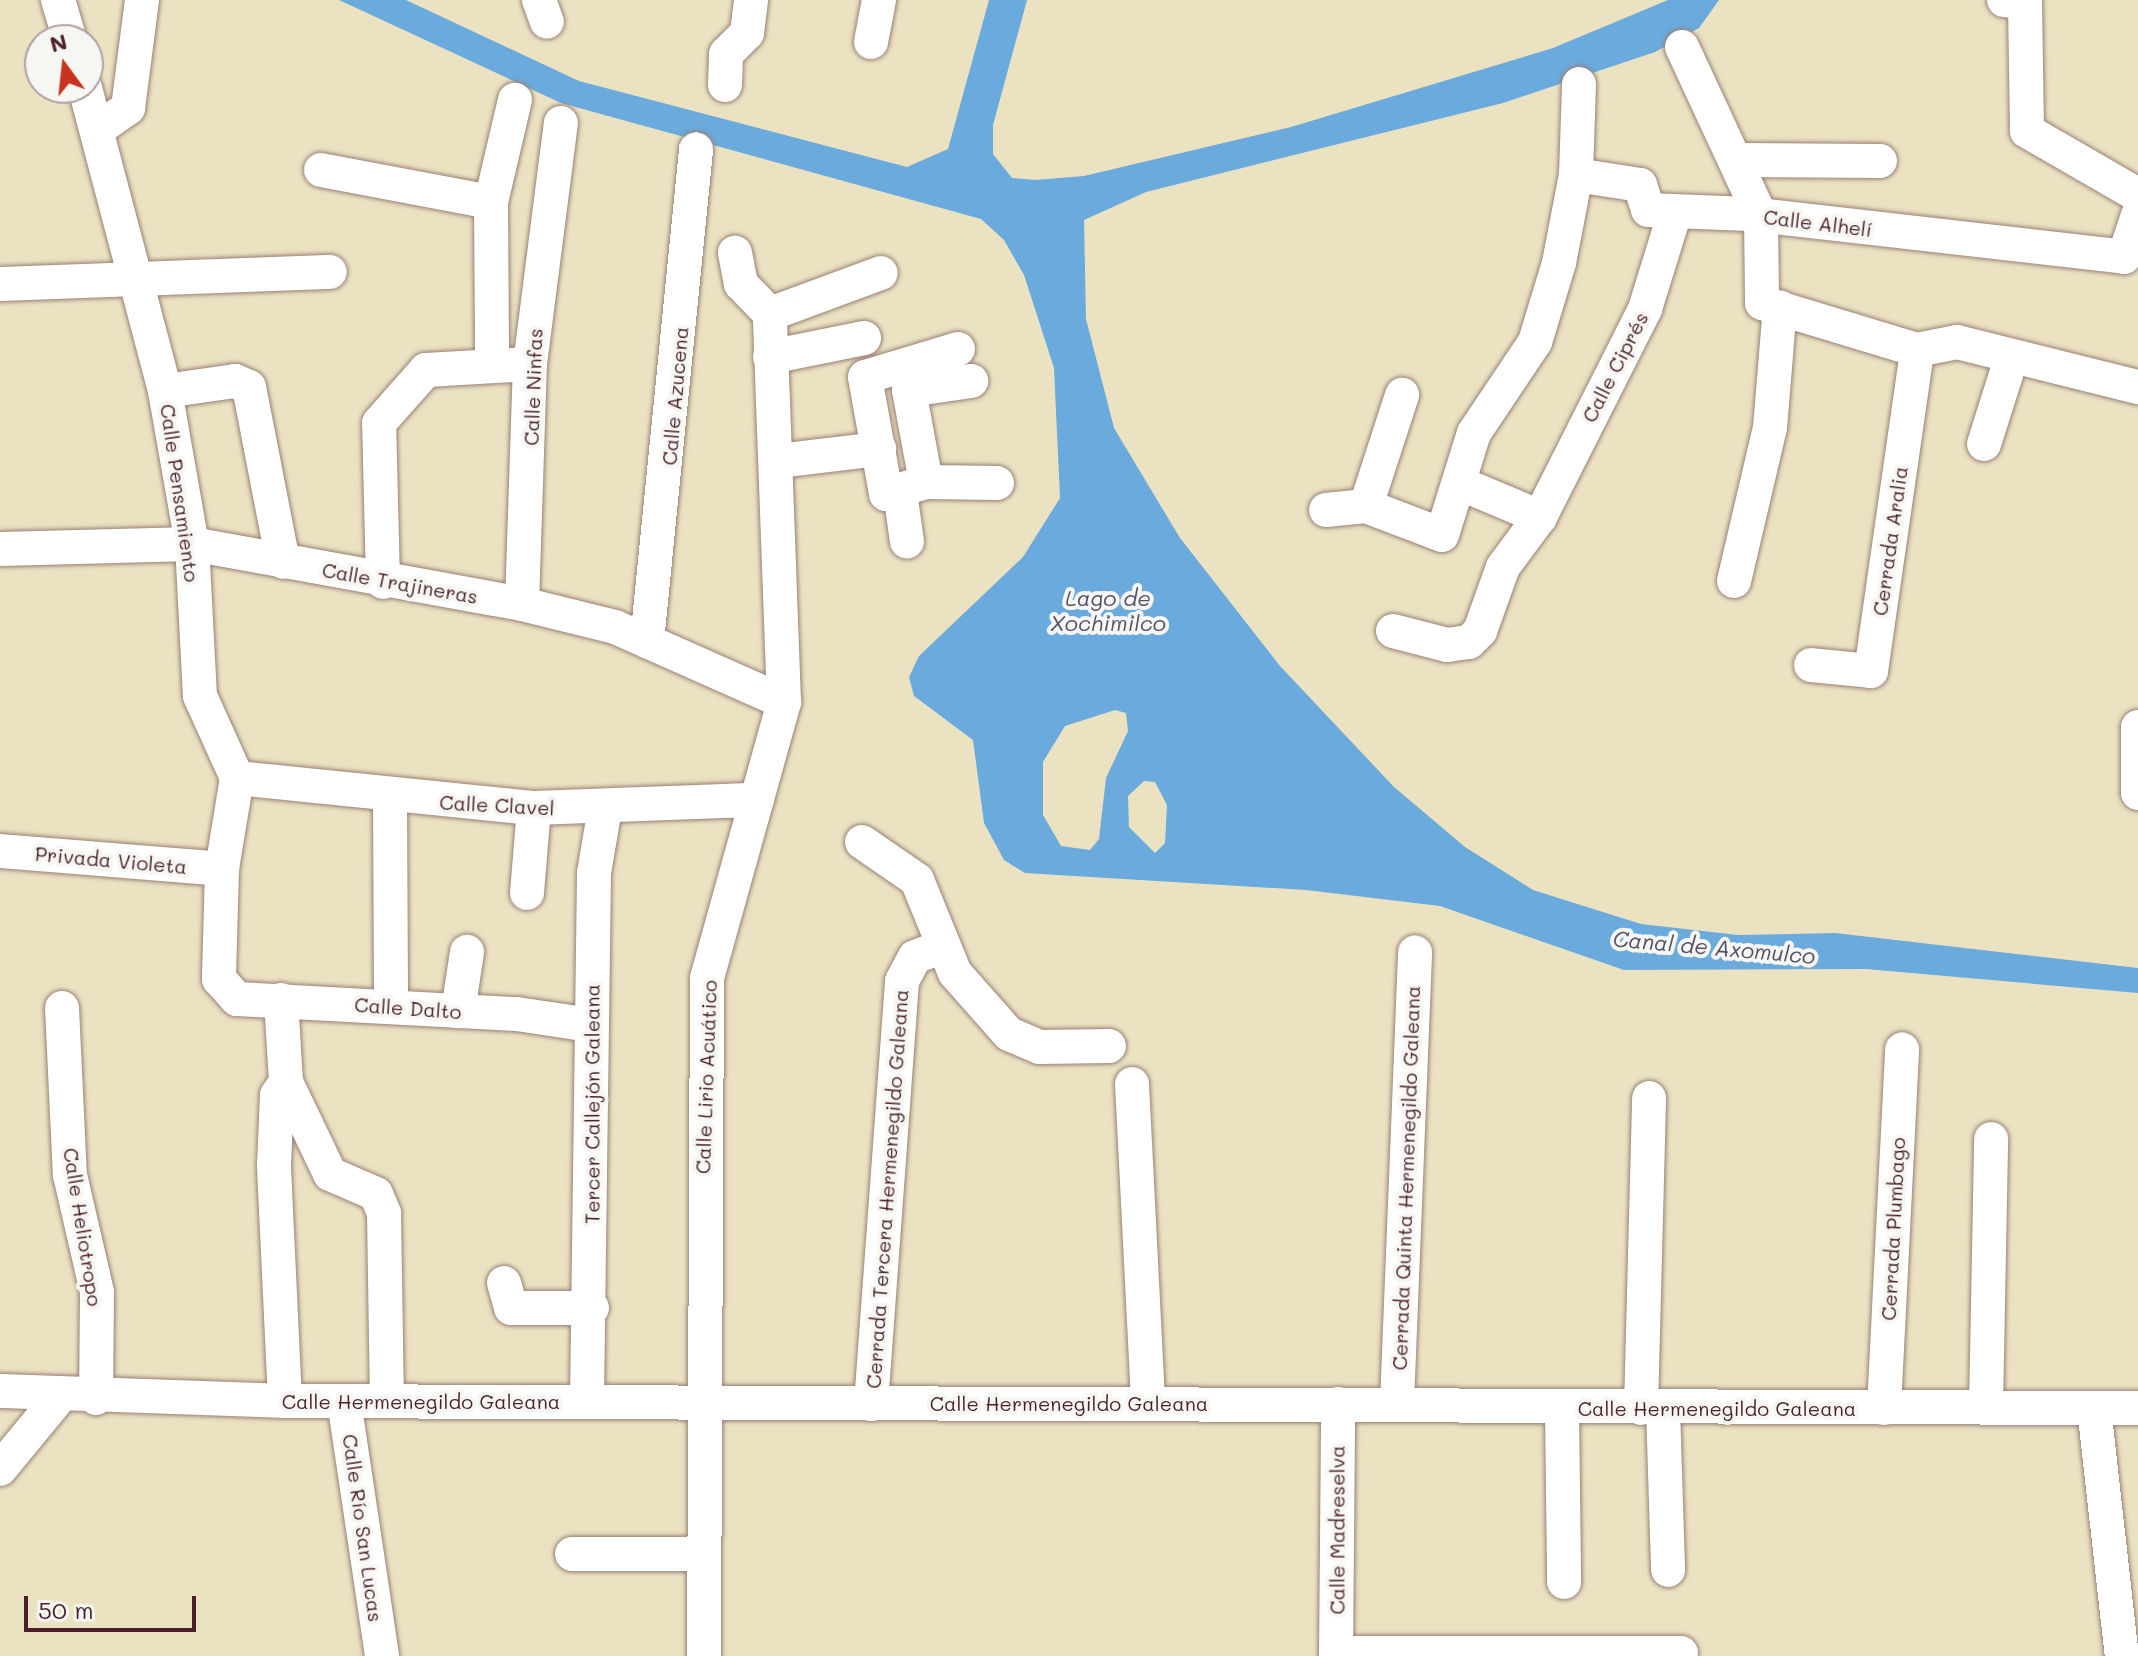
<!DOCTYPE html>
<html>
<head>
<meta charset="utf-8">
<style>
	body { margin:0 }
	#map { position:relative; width:2138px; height:1656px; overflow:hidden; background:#ebe2c2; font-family:Mali,sans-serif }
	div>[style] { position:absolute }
	.water>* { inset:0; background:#6aaadd }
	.roads { filter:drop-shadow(0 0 2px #9a8076) drop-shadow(0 0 2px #9a8076) }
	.minor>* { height:34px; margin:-17px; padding:0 17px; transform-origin:17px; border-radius:17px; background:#fff }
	span { translate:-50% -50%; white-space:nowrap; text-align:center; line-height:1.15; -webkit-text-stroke:8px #f6f6f2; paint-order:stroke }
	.street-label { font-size:20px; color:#4a1f2b }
	.water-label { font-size:22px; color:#555069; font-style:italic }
	.north { position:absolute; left:24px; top:24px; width:80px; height:80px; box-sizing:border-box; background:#f6f6f2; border:2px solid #b1a0a2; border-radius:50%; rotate:345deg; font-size:22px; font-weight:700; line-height:32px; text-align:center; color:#4a1f2b }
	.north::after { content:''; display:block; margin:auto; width:28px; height:36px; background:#c8321e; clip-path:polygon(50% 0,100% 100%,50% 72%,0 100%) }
	.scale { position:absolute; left:24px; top:1596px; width:172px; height:36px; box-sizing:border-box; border:4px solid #4a1f2b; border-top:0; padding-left:10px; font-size:24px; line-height:28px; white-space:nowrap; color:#4a1f2b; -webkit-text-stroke:6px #f6f6f2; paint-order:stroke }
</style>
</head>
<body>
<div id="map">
	<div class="water">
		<div style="clip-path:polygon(evenodd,339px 0,406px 0,579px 81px,907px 167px,948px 149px,989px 0,1027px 0,993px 125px,993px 154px,1012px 178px,1035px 180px,1084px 176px,1291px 127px,1553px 48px,1668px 0,1719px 0,1699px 28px,1655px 52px,1503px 103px,1146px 192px,1084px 220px,1086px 319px,1114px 428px,1180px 538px,1280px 666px,1394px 787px,1465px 847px,1533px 890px,1641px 924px,1738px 935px,1835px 933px,2138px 968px,2138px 993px,1866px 969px,1624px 970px,1440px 906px,1306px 890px,1025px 873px,1004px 860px,984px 823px,973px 740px,914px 696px,909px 677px,919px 656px,1023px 557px,1060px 498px,1054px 368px,1024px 275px,1004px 240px,981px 219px,561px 103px,339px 0,1115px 710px,1126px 713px,1128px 731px,1106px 778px,1099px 839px,1090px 850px,1061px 846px,1043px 815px,1043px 762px,1065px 726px,1115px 710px,339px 0,1144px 781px,1155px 782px,1167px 805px,1165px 843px,1155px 853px,1129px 827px,1128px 796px,1144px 781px)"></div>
	</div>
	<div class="roads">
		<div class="minor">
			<div style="left:58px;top:0;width:42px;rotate:73.3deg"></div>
			<div style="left:539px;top:0;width:23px;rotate:70deg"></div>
			<div style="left:2004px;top:0;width:21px;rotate:8deg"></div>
			<div style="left:2025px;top:3px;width:128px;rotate:89.1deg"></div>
			<div style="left:2027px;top:131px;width:128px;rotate:30deg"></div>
			<div style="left:871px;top:42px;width:43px;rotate:-79.2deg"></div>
			<div style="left:1682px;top:47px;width:187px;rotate:65.1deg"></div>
			<div style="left:1761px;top:217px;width:86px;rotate:89.3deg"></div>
			<div style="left:1762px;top:303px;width:162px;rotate:16.9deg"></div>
			<div style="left:1917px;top:350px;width:41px;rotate:-11.3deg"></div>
			<div style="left:1957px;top:342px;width:187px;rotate:14deg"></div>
			<div style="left:725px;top:85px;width:31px;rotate:-88deg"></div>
			<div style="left:726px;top:54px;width:30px;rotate:-45deg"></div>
			<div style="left:747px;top:33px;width:33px;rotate:-83deg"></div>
			<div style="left:85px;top:88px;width:313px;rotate:75.2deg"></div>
			<div style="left:165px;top:391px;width:155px;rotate:80deg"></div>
			<div style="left:192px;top:544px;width:152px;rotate:87deg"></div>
			<div style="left:200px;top:696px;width:90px;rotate:65.7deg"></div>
			<div style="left:237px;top:778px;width:92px;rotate:99.4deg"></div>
			<div style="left:222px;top:869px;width:110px;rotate:91.6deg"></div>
			<div style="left:219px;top:979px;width:27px;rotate:48deg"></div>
			<div style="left:237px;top:999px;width:280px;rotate:3.1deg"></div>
			<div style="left:517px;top:1014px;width:75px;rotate:8.5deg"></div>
			<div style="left:98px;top:129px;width:37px;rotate:-35deg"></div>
			<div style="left:128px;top:108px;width:109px;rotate:-82.6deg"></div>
			<div style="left:1739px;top:160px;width:141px;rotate:0.4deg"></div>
			<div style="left:321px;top:170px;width:173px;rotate:10.7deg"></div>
			<div style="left:491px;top:202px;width:162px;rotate:89.6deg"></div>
			<div style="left:1576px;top:175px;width:65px;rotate:8.9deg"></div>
			<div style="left:1640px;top:185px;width:26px;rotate:72deg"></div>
			<div style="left:1648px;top:210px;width:101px;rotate:2.3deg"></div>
			<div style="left:1749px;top:214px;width:377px;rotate:6.5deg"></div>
			<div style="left:2124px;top:257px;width:44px;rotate:-71.6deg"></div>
			<div style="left:491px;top:202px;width:105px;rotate:-76.8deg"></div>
			<div style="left:0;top:284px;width:330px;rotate:-2.1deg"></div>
			<div style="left:770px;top:314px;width:118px;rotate:-20.3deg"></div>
			<div style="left:958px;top:349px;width:97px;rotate:163.2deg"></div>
			<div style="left:865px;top:377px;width:119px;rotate:79.8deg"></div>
			<div style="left:886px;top:494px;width:42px;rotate:-16.7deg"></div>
			<div style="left:926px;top:482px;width:71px;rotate:0.8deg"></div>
			<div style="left:770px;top:357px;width:96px;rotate:-11.4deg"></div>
			<div style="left:165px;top:391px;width:71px;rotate:-8.1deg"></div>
			<div style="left:235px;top:381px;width:15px;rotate:23deg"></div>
			<div style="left:249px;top:387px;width:178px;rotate:79deg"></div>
			<div style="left:1984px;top:444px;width:89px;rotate:-72.4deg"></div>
			<div style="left:778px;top:461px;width:102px;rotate:-6.8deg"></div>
			<div style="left:926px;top:482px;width:94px;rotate:-100.5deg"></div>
			<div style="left:909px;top:390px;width:63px;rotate:-8.3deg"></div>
			<div style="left:1459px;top:483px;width:88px;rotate:22.8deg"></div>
			<div style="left:900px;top:492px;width:50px;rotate:82deg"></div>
			<div style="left:1366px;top:506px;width:117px;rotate:-72deg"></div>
			<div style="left:1326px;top:510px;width:40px;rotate:-5.7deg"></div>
			<div style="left:1366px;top:506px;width:81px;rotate:20.9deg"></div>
			<div style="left:1442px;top:535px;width:107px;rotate:-72.6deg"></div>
			<div style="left:1474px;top:433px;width:110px;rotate:-56.2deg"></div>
			<div style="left:1535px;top:342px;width:83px;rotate:-73.1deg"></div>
			<div style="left:1559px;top:263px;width:90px;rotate:-79.1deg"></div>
			<div style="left:1576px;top:175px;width:91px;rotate:-88.1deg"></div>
			<div style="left:0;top:549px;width:192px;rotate:-1.5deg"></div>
			<div style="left:192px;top:544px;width:335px;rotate:10.3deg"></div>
			<div style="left:522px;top:604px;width:96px;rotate:13.9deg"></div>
			<div style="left:615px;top:627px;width:185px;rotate:23.9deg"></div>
			<div style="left:1734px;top:581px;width:157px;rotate:-76.8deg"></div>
			<div style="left:1770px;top:428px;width:121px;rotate:-85.3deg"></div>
			<div style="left:383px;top:582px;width:159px;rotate:-91.4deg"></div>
			<div style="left:379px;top:423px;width:71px;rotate:-48.4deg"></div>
			<div style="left:426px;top:370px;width:104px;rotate:-3.3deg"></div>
			<div style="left:522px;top:604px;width:240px;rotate:-88.1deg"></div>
			<div style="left:530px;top:364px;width:243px;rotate:-82.7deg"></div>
			<div style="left:1393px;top:631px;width:56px;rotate:14.5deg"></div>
			<div style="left:1447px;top:645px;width:22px;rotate:-8deg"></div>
			<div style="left:1469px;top:642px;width:16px;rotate:-45deg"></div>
			<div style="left:1480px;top:631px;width:68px;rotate:-70.2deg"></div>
			<div style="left:1503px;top:567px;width:62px;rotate:-53.5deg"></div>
			<div style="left:1540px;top:517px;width:233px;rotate:-63.2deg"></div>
			<div style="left:1645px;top:309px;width:102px;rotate:-72.8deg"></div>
			<div style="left:647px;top:641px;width:494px;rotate:-84.3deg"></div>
			<div style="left:1811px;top:665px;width:60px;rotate:5.7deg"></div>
			<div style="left:1871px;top:671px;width:324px;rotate:-81.8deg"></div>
			<div style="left:2138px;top:727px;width:66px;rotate:90deg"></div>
			<div style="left:237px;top:778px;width:299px;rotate:5.8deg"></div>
			<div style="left:534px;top:808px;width:223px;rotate:-2.1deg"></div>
			<div style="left:390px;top:799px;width:207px;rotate:89.7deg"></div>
			<div style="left:862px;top:842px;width:67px;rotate:34.6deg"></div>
			<div style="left:917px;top:880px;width:100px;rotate:67.8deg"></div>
			<div style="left:955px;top:973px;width:81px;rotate:48.5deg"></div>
			<div style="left:1009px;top:1034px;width:33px;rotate:23deg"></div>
			<div style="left:1039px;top:1047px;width:70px;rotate:-0.8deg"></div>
			<div style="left:0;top:851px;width:223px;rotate:4.6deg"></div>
			<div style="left:527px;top:893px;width:85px;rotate:-85.3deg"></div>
			<div style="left:281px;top:1000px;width:82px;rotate:86.5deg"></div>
			<div style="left:62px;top:1008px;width:167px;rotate:87.3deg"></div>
			<div style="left:70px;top:1175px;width:120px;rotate:77deg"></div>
			<div style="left:97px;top:1292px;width:106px;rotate:90.5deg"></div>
			<div style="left:458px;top:1011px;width:60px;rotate:-81.3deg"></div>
			<div style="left:1132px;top:1084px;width:318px;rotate:87.1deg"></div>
			<div style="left:504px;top:1283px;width:26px;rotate:74deg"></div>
			<div style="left:511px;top:1308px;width:81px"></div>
			<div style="left:0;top:1391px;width:285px;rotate:2deg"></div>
			<div style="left:285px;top:1401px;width:1853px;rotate:0.22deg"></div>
			<div style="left:285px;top:1401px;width:235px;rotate:-92.7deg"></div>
			<div style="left:274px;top:1166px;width:71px;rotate:-87.6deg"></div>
			<div style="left:277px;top:1095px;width:16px;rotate:-55deg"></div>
			<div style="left:286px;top:1082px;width:102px;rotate:64.4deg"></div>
			<div style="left:330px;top:1174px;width:50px;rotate:23.5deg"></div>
			<div style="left:376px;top:1194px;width:21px;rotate:67deg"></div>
			<div style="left:384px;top:1213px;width:188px;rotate:89.1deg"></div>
			<div style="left:344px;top:1401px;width:258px;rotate:81.5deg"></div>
			<div style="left:587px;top:1401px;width:528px;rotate:-89.24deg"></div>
			<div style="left:594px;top:873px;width:66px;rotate:-80.4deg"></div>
			<div style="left:1397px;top:1403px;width:451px;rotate:-87.7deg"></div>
			<div style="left:871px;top:1404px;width:424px;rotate:-85.8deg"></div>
			<div style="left:902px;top:981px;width:27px;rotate:-62deg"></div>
			<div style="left:915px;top:957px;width:28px;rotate:-21deg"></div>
			<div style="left:1562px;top:1408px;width:174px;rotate:89.3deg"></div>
			<div style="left:1641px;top:1408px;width:310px;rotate:-88.5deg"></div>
			<div style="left:1663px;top:1408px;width:162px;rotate:88.2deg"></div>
			<div style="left:1884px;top:1408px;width:359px;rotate:-87.1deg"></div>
			<div style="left:1986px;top:1408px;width:269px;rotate:-88.9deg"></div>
			<div style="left:2094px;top:1408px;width:250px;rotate:83.6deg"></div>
			<div style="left:0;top:1469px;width:96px;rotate:-50.5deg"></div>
			<div style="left:572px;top:1554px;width:129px"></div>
			<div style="left:1336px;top:1653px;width:345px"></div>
			<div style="left:704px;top:1656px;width:678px;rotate:-89.75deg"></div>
			<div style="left:707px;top:978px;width:287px;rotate:-74.4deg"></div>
			<div style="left:784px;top:702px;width:388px;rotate:-92.1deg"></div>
			<div style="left:770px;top:314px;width:42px;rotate:-134deg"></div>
			<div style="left:741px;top:284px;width:32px;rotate:-101deg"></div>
			<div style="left:1336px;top:1656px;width:252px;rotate:-89.5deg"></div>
		</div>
	</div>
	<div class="street-label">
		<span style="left:1818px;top:223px;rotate:7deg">Calle Alhelí</span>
		<span style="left:1615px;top:367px;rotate:-63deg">Calle Ciprés</span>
		<span style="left:533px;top:387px;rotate:-88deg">Calle Ninfas</span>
		<span style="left:675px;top:396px;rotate:-85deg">Calle Azucena</span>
		<span style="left:180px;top:493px;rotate:82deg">Calle Pensamiento</span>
		<span style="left:1890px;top:541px;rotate:-82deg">Cerrada Aralia</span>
		<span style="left:400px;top:583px;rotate:10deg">Calle Trajineras</span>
		<span style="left:497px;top:805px;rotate:3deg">Calle Clavel</span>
		<span style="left:111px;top:860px;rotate:5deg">Privada Violeta</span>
		<span style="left:408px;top:1008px;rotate:4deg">Calle Dalto</span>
		<span style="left:706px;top:1077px;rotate:-88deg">Calle Lirio Acuático</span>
		<span style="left:592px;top:1104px;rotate:-90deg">Tercer Callejón Galeana</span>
		<span style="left:1406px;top:1178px;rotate:-88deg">Cerrada Quinta Hermenegildo Galeana</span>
		<span style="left:887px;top:1189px;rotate:-86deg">Cerrada Tercera Hermenegildo Galeana</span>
		<span style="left:83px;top:1227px;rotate:81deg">Calle Heliotropo</span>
		<span style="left:1893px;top:1229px;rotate:-87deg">Cerrada Plumbago</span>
		<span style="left:421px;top:1401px">Calle Hermenegildo Galeana</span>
		<span style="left:1069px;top:1403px">Calle Hermenegildo Galeana</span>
		<span style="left:1717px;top:1408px">Calle Hermenegildo Galeana</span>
		<span style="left:363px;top:1528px;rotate:82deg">Calle Río San Lucas</span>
		<span style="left:1337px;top:1530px;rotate:-90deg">Calle Madreselva</span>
	</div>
	<div class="water-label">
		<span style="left:1108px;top:610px">Lago de<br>Xochimilco</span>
		<span style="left:1714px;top:947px;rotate:5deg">Canal de Axomulco</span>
	</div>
	<div class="north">N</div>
	<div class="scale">50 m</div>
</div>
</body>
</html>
